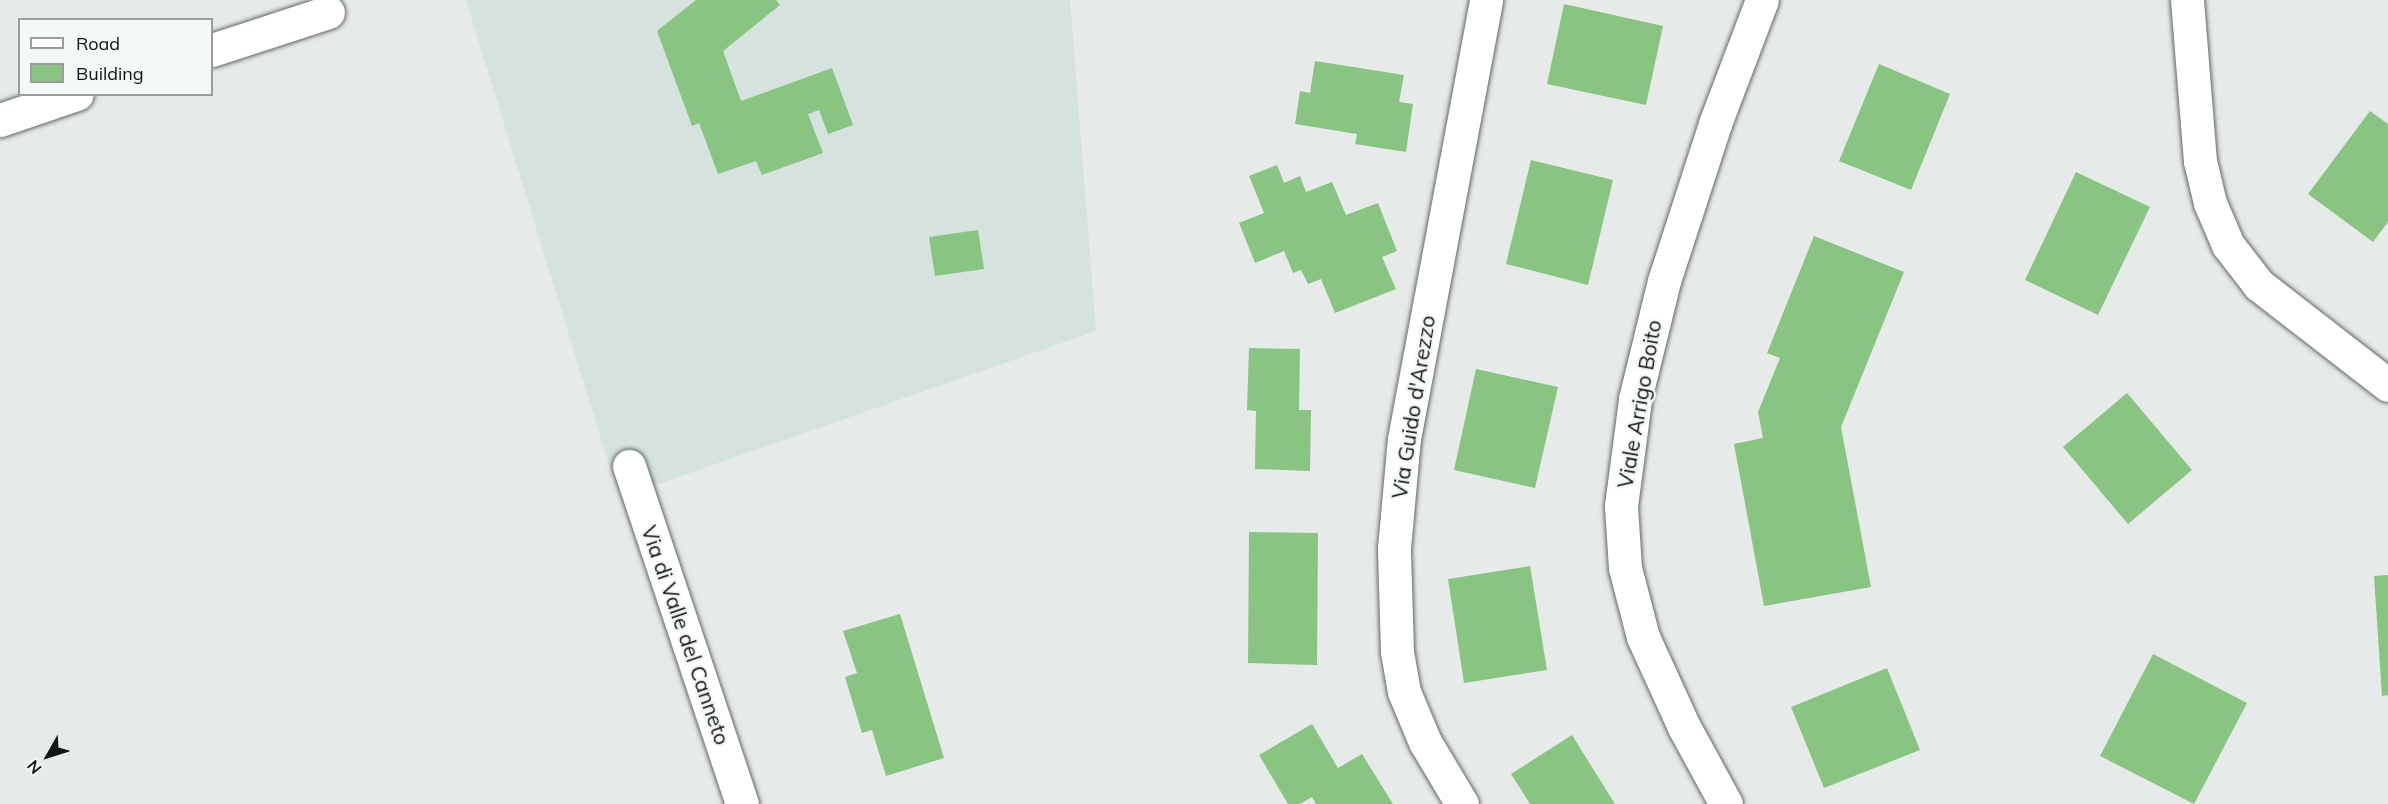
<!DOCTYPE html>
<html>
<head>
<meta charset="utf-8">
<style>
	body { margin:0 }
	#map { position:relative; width:2388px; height:804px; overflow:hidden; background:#e6ebe9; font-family:Mulish,sans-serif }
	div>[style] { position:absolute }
	.built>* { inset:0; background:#d5e2dd }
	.building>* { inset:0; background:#89c482 }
	.roads { filter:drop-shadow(0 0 2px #636866) drop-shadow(0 0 2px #636866) }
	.minor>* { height:33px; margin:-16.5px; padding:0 16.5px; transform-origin:16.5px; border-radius:16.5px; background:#fff }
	span { translate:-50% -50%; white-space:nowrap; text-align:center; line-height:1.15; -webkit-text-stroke:5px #f4f8f7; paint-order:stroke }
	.street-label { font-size:21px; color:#131514 }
	.legend { position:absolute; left:18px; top:18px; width:195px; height:78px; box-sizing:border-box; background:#f4f8f7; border:2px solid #9a9d9c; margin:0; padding:8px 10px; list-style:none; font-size:18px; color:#131514 }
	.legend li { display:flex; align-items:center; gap:12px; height:30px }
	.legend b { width:30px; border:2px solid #9a9d9c }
	.north { position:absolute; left:18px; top:726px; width:60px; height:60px; -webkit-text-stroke:4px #f4f8f7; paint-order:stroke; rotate:231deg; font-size:16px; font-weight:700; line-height:24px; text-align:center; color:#131514 }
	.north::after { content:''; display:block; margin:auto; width:21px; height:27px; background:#131514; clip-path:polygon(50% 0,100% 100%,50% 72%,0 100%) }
</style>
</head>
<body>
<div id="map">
	<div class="built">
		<div style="clip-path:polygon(466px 0,1070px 0,1096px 331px,647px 488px,629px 466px,610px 468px)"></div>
	</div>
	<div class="building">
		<div style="clip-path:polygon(696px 0,776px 0,780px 5px,723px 51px,741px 101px,832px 68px,853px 125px,828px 134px,819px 110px,808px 114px,823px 153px,762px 175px,756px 161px,718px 174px,699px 123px,692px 126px,657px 31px)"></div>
		<div style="clip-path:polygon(1564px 4px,1663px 26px,1646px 105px,1547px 84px)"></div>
		<div style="clip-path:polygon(1315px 61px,1404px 75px,1399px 102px,1413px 104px,1406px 152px,1355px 144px,1357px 134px,1295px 124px,1300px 91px,1310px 93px)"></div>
		<div style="clip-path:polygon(1879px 64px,1950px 94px,1911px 190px,1839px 161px)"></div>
		<div style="clip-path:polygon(2370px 111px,2388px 124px,2388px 222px,2373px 242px,2308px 194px)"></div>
		<div style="clip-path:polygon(1531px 160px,1613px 180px,1588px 285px,1506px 264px)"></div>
		<div style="clip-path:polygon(1277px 165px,1284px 183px,1300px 176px,1306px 192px,1332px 182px,1346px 215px,1378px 203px,1397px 251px,1382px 257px,1396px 289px,1335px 313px,1321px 279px,1308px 284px,1301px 270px,1293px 273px,1284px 251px,1255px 263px,1239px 223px,1264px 213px,1249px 176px)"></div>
		<div style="clip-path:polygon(2076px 172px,2150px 207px,2098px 315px,2025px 280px)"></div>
		<div style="clip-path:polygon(978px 230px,984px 269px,935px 276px,929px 237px)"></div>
		<div style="clip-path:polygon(1814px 236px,1904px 272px,1841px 427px,1871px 587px,1764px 606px,1734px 444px,1763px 438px,1758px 412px,1780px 358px,1767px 353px)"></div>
		<div style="clip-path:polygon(1249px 348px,1300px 349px,1299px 410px,1311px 410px,1310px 471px,1255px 469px,1256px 411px,1247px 410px)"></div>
		<div style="clip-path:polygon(1476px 369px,1558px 387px,1535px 488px,1454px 470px)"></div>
		<div style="clip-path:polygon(2127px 393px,2192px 470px,2128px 524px,2063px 447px)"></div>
		<div style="clip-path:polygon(1249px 532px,1318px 533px,1317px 665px,1248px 663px)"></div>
		<div style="clip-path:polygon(1530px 566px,1547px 670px,1464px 683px,1448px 579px)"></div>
		<div style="clip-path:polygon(2388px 575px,2388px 695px,2382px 696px,2374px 576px)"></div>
		<div style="clip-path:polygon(900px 614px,944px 758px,886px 776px,872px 730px,862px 733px,845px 677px,857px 673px,843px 631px)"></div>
		<div style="clip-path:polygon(2153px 654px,2247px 703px,2194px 804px,2100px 756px)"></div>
		<div style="clip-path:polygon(1887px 668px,1920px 750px,1824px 788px,1791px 707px)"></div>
		<div style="clip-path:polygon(1312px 724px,1338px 768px,1362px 754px,1393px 804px,1316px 804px,1312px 797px,1300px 804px,1288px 804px,1259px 755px)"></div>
		<div style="clip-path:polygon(1572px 735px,1615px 804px,1530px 804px,1511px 774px)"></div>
	</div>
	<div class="roads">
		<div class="minor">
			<div style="left:2187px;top:0;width:162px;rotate:85.4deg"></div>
			<div style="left:2200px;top:161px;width:43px;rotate:76.6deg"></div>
			<div style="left:2210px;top:203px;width:46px;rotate:66.8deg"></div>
			<div style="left:2228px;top:245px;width:51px;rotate:52.2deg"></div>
			<div style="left:2259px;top:285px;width:163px;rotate:37.8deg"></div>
			<div style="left:212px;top:50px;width:122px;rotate:-18.1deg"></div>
			<div style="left:0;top:120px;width:81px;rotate:-18.7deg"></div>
			<div style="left:629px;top:466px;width:356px;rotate:71.5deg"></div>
			<div style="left:1462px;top:804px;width:72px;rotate:-120.8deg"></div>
			<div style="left:1425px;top:742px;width:54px;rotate:-112.8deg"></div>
			<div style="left:1404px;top:692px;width:41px;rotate:-99.9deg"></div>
			<div style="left:1397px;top:652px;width:104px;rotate:-91.7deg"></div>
			<div style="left:1394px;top:548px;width:109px;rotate:-84.8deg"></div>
			<div style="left:1404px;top:439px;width:447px;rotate:-79.4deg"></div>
			<div style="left:1726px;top:804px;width:88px;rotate:-118.6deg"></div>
			<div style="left:1684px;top:727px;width:99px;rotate:-114.5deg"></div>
			<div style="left:1643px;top:637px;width:71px;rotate:-104.6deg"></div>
			<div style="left:1625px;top:568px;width:62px;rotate:-93.7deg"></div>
			<div style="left:1621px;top:506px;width:108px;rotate:-82.5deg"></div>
			<div style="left:1635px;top:399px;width:122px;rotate:-76.2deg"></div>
			<div style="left:1664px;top:281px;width:168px;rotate:-72deg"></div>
			<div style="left:1716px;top:121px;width:129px;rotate:-69.2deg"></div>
		</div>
	</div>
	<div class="street-label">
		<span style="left:1639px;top:404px;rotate:-80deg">Viale Arrigo Boito</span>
		<span style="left:1413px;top:407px;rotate:-81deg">Via Guido d'Arezzo</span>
		<span style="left:686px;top:635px;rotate:71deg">Via di Valle del Canneto</span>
	</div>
	<ul class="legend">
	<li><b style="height:8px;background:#fff"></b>Road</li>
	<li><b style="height:16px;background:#89c482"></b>Building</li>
	</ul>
	<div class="north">N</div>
</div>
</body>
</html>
